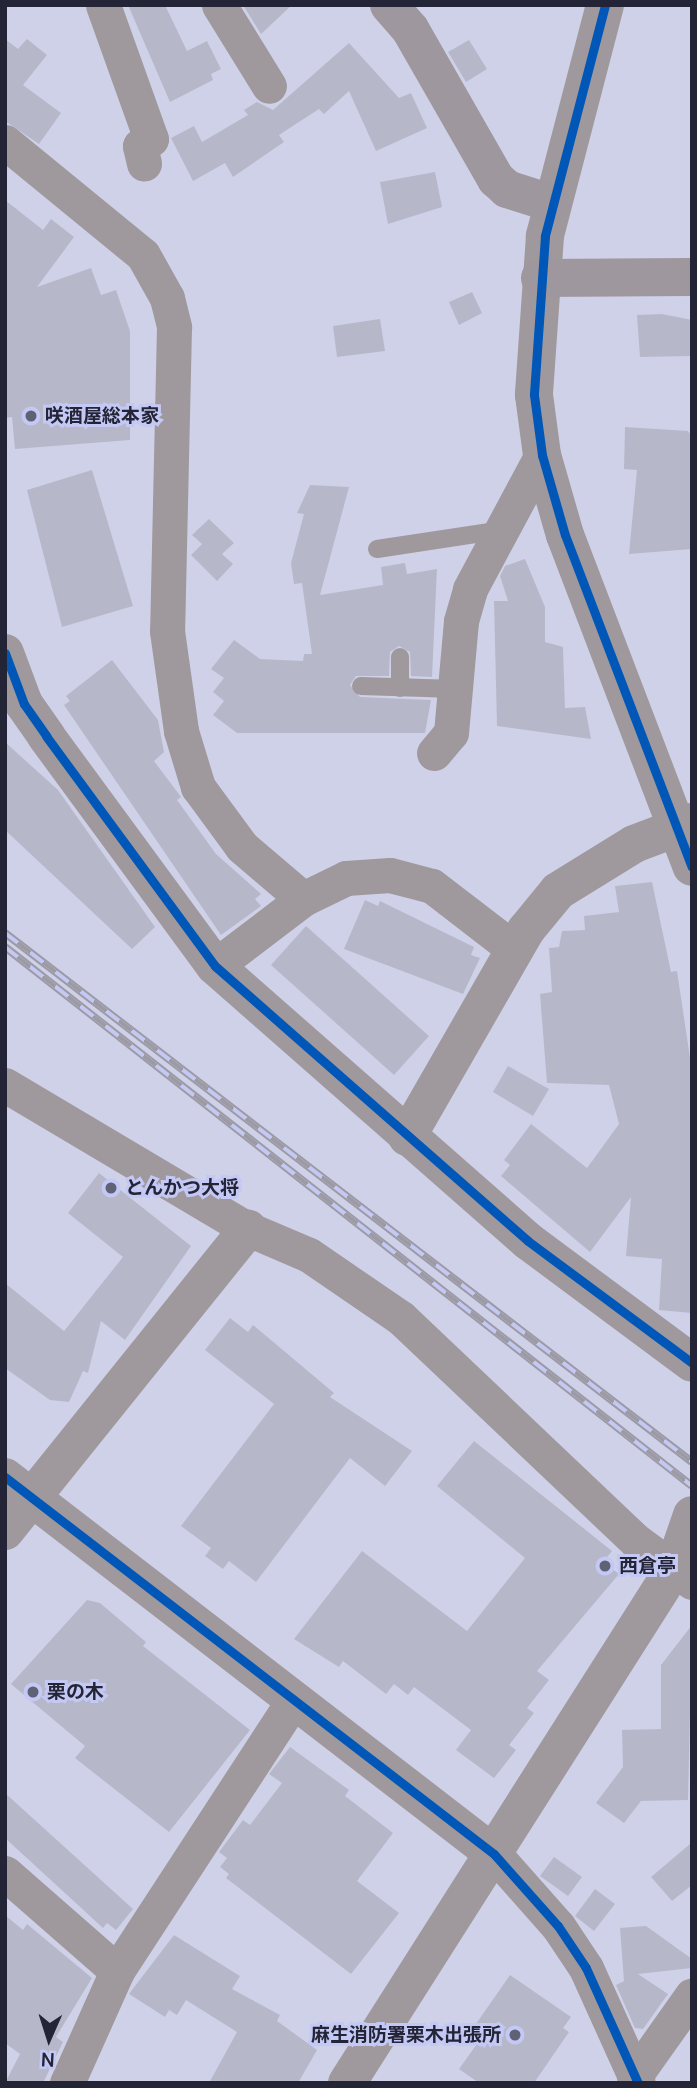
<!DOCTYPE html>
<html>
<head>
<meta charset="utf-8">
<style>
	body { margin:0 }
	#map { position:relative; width:697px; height:2088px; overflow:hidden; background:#cfd1e9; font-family:Manrope,"Noto Sans JP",sans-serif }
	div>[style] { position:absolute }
	.building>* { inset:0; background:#b6b8ca }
	.service>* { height:18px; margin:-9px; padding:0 9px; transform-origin:9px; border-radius:9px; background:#9f989c }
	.minor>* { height:35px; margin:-17.5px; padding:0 17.5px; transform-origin:17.5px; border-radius:17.5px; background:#9f989c }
	.tertiary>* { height:38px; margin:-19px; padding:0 19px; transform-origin:19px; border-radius:19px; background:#9f989c }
	.secondary>* { height:38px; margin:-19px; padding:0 19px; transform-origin:19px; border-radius:19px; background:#9f979e }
	.rail>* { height:8px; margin-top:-4px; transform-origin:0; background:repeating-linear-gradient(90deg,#c4c8f4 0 16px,#9c9aa5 0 32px); box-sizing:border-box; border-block:2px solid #9c9aa5 }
	.cycleway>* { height:9px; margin:-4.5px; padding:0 4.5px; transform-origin:4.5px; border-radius:4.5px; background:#0057b8 }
	.dots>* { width:19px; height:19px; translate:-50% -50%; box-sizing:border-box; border:4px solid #c4c8f4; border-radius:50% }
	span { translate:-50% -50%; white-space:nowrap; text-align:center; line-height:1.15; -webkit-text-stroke:6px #c4c8f4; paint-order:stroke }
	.poi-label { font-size:19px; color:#232435; font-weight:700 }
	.left { translate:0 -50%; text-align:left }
	.right { translate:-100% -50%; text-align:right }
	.frame { position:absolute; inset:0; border:7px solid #232435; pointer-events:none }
	.north { position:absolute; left:14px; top:2004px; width:70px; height:70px; -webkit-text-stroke:5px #c4c8f4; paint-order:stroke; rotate:183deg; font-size:19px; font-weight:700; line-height:28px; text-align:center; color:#232435 }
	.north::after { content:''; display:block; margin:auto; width:24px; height:32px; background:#232435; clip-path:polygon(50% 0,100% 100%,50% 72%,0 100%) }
</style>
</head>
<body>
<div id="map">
	<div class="building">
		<div style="clip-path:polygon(128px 5px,165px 5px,187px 51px,207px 41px,221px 69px,211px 74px,213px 80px,170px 102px)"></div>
		<div style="clip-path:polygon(243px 5px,292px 5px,261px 34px)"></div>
		<div style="clip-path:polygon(5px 39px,18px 49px,27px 39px,47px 55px,23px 85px,61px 113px,39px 144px,5px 121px)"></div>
		<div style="clip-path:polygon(469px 40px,487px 69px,466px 82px,448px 52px)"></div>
		<div style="clip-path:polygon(349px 43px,399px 98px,411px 93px,427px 128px,376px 151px,349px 91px,324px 114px,319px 109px,279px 135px,284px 142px,233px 177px,225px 163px,193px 181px,171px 138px,194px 126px,202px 142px,248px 115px,244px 110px,257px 102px,273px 110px)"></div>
		<div style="clip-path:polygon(435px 172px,442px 207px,388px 224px,380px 182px)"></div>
		<div style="clip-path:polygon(5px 200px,43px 230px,51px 219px,74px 237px,37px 287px,91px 268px,101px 295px,116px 290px,130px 331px,130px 440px,15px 449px,12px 417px,5px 418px)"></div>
		<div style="clip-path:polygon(472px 292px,482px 313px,459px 325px,449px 302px)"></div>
		<div style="clip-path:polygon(662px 314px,692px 320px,692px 356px,640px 357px,637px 315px)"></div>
		<div style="clip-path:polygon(380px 319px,385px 351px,337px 357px,333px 326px)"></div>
		<div style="clip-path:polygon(625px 427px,688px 431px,692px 437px,692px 549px,629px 554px,637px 470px,624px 469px)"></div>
		<div style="clip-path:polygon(92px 470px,133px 606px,62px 627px,27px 490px)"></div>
		<div style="clip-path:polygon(310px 485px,349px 487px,320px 595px,383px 585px,381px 567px,405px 563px,407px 574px,437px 569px,432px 677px,411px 676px,410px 652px,399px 646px,390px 652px,389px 676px,356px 676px,350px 685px,360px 697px,431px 700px,425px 733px,237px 733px,213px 715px,224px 701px,213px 692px,224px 678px,211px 669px,234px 640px,260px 659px,303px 661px,304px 654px,312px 654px,302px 583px,294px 584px,291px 563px,304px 514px,297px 513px)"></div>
		<div style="clip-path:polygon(209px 519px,234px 543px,222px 554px,233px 564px,217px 581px,191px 555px,202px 544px,192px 535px)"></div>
		<div style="clip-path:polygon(525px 559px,545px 607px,545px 642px,563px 647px,565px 708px,585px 707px,591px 739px,497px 726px,494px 601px,508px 601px,500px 576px,505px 566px)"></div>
		<div style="clip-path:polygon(112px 660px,158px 720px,164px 752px,154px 761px,181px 797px,177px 800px,216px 854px,261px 894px,255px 899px,261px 906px,221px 935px,64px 705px,70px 701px,66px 696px)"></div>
		<div style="clip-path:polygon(5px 742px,58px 790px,155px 927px,132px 949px,5px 830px)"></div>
		<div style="clip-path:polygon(652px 882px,671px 972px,677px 971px,692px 1071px,692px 1313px,659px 1310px,662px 1259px,626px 1256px,631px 1197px,590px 1252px,501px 1176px,510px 1165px,504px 1160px,531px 1124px,587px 1168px,619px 1124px,609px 1085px,547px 1083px,540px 994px,552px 992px,549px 948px,559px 947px,562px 931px,585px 930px,584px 916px,619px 912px,615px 886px)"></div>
		<div style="clip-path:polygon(365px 900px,378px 906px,380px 901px,474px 947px,471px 955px,480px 958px,463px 994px,344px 949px)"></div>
		<div style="clip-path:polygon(306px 926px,429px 1036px,394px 1075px,271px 965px)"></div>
		<div style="clip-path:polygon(508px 1066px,549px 1089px,533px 1116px,493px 1092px)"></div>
		<div style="clip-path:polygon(99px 1173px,191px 1246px,125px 1340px,101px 1321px,88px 1373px,83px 1371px,69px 1402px,50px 1400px,5px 1368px,5px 1283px,64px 1331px,123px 1257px,68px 1213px)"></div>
		<div style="clip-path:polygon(230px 1318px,248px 1332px,253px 1325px,334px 1393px,330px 1397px,412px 1451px,385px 1486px,350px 1458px,256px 1582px,229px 1561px,223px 1569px,205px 1556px,211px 1548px,181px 1526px,274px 1404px,205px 1350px)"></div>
		<div style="clip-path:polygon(474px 1441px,612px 1551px,603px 1562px,619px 1574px,537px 1671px,549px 1680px,527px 1708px,534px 1713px,509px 1745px,516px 1750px,494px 1778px,456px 1750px,471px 1730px,414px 1687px,408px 1695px,394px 1684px,386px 1694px,343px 1661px,339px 1667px,294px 1639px,362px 1551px,467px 1631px,525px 1558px,437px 1486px)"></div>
		<div style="clip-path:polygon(87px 1600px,100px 1603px,146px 1642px,143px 1646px,250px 1730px,169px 1832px,75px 1758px,85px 1746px,11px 1684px)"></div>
		<div style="clip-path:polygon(692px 1625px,688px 1800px,641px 1801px,624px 1823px,596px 1803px,623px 1767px,622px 1730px,661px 1729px,661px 1665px)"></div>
		<div style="clip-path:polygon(290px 1747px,349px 1790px,345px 1796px,393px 1833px,357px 1881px,399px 1913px,351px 1974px,226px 1878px,229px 1874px,220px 1867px,227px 1858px,219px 1852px,243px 1820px,250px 1825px,282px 1783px,269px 1774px)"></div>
		<div style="clip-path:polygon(5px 1793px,133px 1909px,116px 1930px,107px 1923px,103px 1928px,5px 1838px)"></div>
		<div style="clip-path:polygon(690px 1844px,692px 1885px,672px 1901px,651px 1877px)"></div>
		<div style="clip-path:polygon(554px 1857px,582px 1877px,568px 1896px,540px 1876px)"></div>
		<div style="clip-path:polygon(595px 1889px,615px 1904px,594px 1931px,575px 1916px)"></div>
		<div style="clip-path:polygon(5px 1915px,23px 1930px,27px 1924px,92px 1978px,56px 2037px,63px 2042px,43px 2083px,5px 2083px,20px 2054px,5px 2043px)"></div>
		<div style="clip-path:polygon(646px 1926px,692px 1959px,692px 1968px,638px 1974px,668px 1994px,643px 2029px,635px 2028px,616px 1985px,624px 1981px,620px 1928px)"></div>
		<div style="clip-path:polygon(174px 1935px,240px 1976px,232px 1989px,280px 2015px,277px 2021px,317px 2050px,298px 2083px,209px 2083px,237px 2032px,186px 2000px,177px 2015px,169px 2010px,165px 2017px,129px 1994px)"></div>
		<div style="clip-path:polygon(510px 1975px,571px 2017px,563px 2028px,569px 2032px,534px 2083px,479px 2083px,459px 2069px,479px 2041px,469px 2034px)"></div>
	</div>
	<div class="service">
		<div style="left:377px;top:549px;width:126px;rotate:-8.6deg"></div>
		<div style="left:400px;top:657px;width:31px;rotate:90deg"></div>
		<div style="left:361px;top:686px;width:95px;rotate:1.8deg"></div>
	</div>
	<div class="minor">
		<div style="left:103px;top:5px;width:142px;rotate:70.3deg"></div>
		<div style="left:151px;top:139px;width:13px;rotate:148deg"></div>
		<div style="left:140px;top:146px;width:18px;rotate:77deg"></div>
		<div style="left:219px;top:5px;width:95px;rotate:58.3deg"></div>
		<div style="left:5px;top:142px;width:178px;rotate:39.3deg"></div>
		<div style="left:143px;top:255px;width:49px;rotate:60.8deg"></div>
		<div style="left:167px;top:298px;width:30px;rotate:76deg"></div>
		<div style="left:174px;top:327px;width:304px;rotate:91.3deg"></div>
		<div style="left:167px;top:631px;width:101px;rotate:82deg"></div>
		<div style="left:181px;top:731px;width:59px;rotate:73.1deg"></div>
		<div style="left:198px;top:787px;width:74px;rotate:53.7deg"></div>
		<div style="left:242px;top:847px;width:80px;rotate:40.4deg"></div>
		<div style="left:434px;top:753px;width:26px;rotate:-50deg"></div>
		<div style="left:451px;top:733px;width:112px;rotate:-84.9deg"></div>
		<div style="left:461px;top:621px;width:33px;rotate:-74deg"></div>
		<div style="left:470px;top:589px;width:152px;rotate:-61.8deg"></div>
		<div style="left:215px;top:966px;width:111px;rotate:-37.3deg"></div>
		<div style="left:303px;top:899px;width:48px;rotate:-26deg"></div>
		<div style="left:346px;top:878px;width:44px;rotate:-3.9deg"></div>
		<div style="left:390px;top:875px;width:43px;rotate:14.7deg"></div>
		<div style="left:432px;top:886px;width:105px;rotate:37.6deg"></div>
		<div style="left:5px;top:1085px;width:282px;rotate:30.7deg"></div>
		<div style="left:248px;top:1229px;width:66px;rotate:23.1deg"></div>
		<div style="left:309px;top:1255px;width:112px;rotate:34.4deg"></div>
		<div style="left:401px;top:1318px;width:323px;rotate:43.5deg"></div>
		<div style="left:635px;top:1540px;width:71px;rotate:36.4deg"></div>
		<div style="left:494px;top:1854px;width:96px;rotate:48.4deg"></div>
		<div style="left:558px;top:1926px;width:50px;rotate:56.3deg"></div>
		<div style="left:586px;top:1968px;width:126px;rotate:65.7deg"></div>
		<div style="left:5px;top:1873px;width:149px;rotate:41.2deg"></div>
		<div style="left:634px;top:2077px;width:100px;rotate:-54.7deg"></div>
		<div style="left:67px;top:2083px;width:123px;rotate:-65.9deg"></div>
		<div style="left:117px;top:1971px;width:325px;rotate:-56.9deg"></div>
	</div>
	<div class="tertiary">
		<div style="left:605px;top:5px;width:239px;rotate:104.6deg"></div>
		<div style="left:545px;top:236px;width:159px;rotate:94deg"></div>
		<div style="left:534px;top:395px;width:61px;rotate:82.4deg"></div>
		<div style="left:542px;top:455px;width:83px;rotate:74deg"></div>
		<div style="left:565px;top:535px;width:355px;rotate:69.1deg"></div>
		<div style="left:5px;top:653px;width:54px;rotate:69.6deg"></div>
		<div style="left:24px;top:704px;width:39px;rotate:55deg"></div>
		<div style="left:46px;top:736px;width:285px;rotate:53.7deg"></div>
		<div style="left:215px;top:966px;width:417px;rotate:41.3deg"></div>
		<div style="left:528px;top:1241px;width:204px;rotate:36.6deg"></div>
		<div style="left:407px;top:1137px;width:239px;rotate:-60.1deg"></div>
		<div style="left:526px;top:930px;width:50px;rotate:-50.6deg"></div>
		<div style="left:558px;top:891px;width:89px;rotate:-31.7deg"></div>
		<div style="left:634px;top:844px;width:62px;rotate:-20.8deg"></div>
		<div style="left:5px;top:1477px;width:617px;rotate:37.63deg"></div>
		<div style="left:5px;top:1531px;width:388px;rotate:-51.2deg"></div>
		<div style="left:347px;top:2083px;width:608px;rotate:-57.56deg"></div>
		<div style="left:673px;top:1570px;width:58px;rotate:-70.9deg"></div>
	</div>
	<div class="secondary">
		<div style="left:389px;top:5px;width:32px;rotate:49deg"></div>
		<div style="left:410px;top:29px;width:173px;rotate:60.2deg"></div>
		<div style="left:496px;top:179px;width:15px;rotate:42deg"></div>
		<div style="left:507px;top:189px;width:46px;rotate:17.7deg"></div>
		<div style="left:540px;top:278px;width:152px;rotate:-0.4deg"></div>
	</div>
	<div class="rail">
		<div style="left:5px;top:933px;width:867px;rotate:37.6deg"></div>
		<div style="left:5px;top:947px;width:873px;rotate:38.12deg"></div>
	</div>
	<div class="cycleway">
		<div style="left:605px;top:5px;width:239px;rotate:104.6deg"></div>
		<div style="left:545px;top:236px;width:159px;rotate:94deg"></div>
		<div style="left:534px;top:395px;width:61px;rotate:82.4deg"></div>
		<div style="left:542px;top:455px;width:83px;rotate:74deg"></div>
		<div style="left:565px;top:535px;width:355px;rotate:69.1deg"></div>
		<div style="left:5px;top:653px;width:54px;rotate:69.6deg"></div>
		<div style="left:24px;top:704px;width:39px;rotate:55deg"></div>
		<div style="left:46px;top:736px;width:285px;rotate:53.7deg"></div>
		<div style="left:215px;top:966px;width:417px;rotate:41.3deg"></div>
		<div style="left:528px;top:1241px;width:204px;rotate:36.6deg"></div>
		<div style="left:5px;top:1477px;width:617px;rotate:37.63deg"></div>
		<div style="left:494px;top:1854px;width:96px;rotate:48.4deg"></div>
		<div style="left:558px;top:1926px;width:50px;rotate:56.3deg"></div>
		<div style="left:586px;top:1968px;width:126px;rotate:65.7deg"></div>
	</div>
	<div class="dots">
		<div style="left:31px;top:416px;background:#5f6174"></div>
		<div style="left:111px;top:1188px;background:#5f6174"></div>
		<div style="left:605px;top:1566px;background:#5f6174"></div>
		<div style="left:33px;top:1692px;background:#5f6174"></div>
		<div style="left:515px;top:2035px;background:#5f6174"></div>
	</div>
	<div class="poi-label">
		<span class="left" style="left:45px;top:416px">咲酒屋総本家</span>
		<span class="left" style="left:125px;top:1188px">とんかつ大将</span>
		<span class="left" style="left:619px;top:1566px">西倉亭</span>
		<span class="left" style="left:47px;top:1692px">栗の木</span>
		<span class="right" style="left:501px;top:2035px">麻生消防署栗木出張所</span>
	</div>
	<div class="frame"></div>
	<div class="north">N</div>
</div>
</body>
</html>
